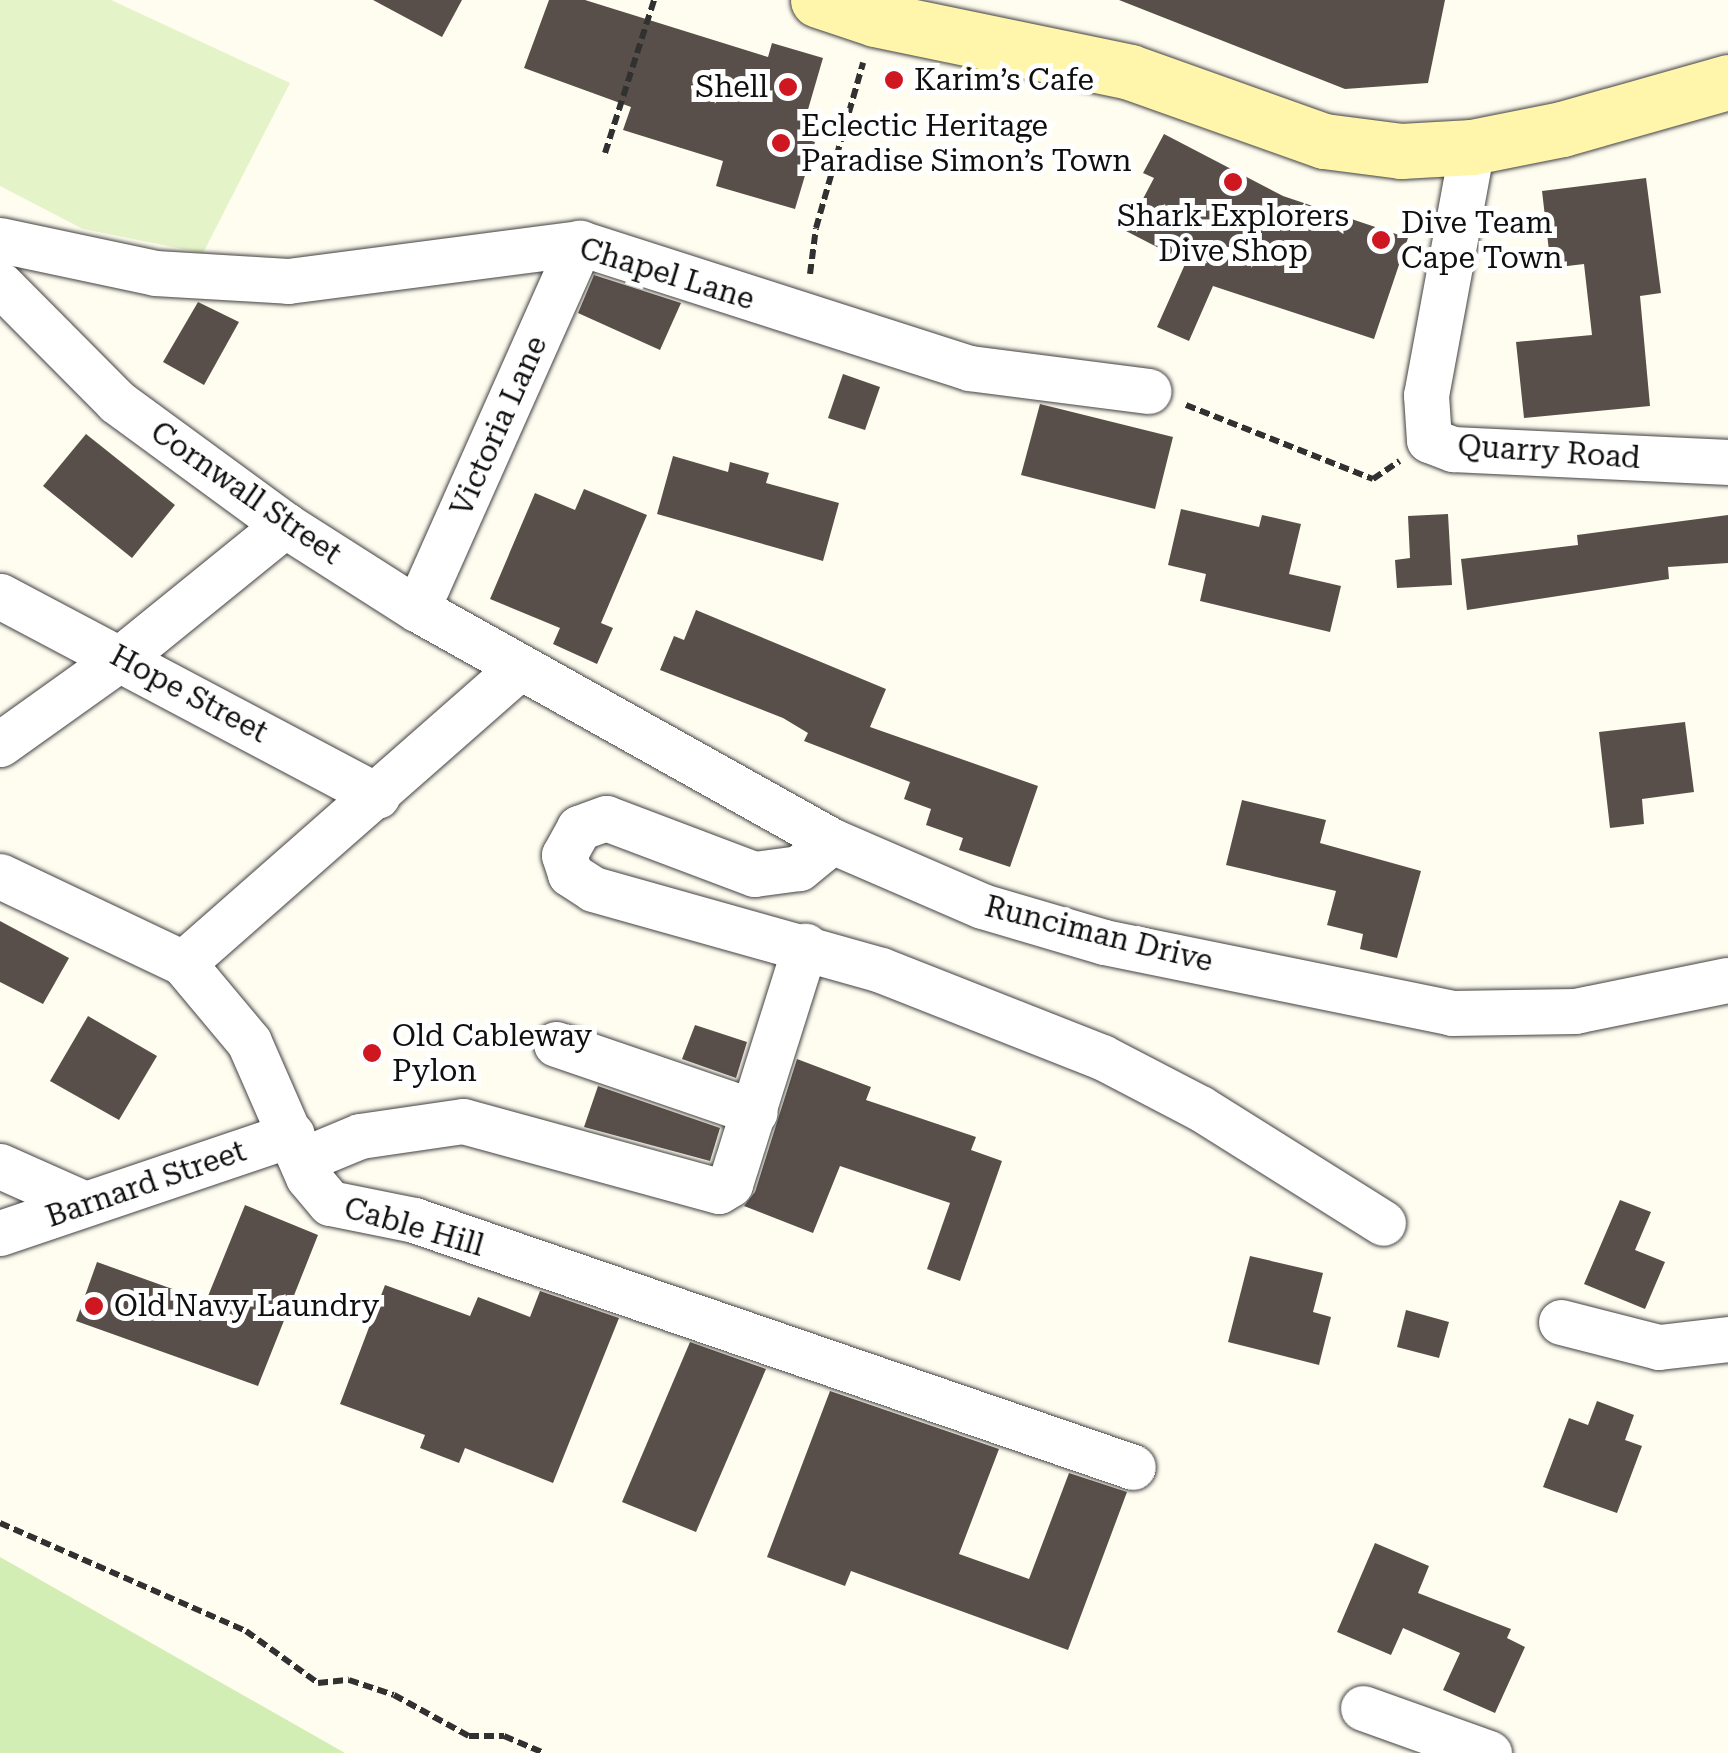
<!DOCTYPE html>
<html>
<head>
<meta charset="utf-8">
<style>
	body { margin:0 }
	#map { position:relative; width:1728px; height:1753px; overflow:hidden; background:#fffcf0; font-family:"Roboto Serif",serif }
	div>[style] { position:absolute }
	.green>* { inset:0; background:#d3eeb5 }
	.pitch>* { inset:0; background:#e5f4c8 }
	.building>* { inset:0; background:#594f4a }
	.path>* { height:6px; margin-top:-3px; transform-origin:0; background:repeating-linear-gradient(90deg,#313131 0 10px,transparent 0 15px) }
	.roads { filter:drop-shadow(0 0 2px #424242) drop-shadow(0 0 2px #424242) }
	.minor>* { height:45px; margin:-22.5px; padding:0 22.5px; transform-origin:22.5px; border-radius:22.5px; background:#fff }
	.secondary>* { height:55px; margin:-27.5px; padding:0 27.5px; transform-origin:27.5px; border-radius:27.5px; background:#fff5ab }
	.dots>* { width:28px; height:28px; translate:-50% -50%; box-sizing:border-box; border:5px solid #fff; border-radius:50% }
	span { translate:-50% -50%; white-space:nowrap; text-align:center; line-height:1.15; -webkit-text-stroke:10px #fff; paint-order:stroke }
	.poi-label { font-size:30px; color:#0f0f0f }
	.left { translate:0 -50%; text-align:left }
	.right { translate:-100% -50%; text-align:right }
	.street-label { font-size:30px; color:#0f0f0f }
</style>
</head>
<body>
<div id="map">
	<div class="green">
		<div style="clip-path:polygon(0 1557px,345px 1753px,0 1753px)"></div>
	</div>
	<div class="pitch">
		<div style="clip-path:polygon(0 0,111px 0,290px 83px,203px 253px,83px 229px,0 186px)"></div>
	</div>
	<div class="building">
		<div style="clip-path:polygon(373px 0,462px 0,442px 37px)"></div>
		<div style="clip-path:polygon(549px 0,585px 0,768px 57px,772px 43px,823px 58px,800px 137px,815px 142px,795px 209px,716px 186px,723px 161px,623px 130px,631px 107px,524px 68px)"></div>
		<div style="clip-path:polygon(1119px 0,1445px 0,1428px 83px,1345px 89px)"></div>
		<div style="clip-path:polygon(1164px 134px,1283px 196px,1408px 238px,1374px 339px,1213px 286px,1189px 341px,1157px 327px,1186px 262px,1126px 231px,1154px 178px,1143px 173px)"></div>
		<div style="clip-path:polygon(1646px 178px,1661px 293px,1640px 296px,1650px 406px,1524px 418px,1516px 342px,1592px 335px,1584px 264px,1551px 268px,1542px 191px)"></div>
		<div style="clip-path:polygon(594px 275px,681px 303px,660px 350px,578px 313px)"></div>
		<div style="clip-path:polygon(198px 302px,239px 322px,204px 385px,163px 362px)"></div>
		<div style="clip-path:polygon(843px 374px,880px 387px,865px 430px,828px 418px)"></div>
		<div style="clip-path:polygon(1040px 404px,1173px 437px,1155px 509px,1021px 475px)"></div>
		<div style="clip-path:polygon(86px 434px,175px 505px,132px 558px,43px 486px)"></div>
		<div style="clip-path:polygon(673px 456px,728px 472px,730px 462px,769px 473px,766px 483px,839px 503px,823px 561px,657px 514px)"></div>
		<div style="clip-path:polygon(584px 489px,647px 515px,601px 623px,613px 628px,597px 664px,553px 644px,560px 628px,490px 599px,535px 493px,575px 510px)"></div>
		<div style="clip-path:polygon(1181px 509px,1259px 527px,1262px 515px,1301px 524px,1289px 574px,1341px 586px,1330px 632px,1200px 601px,1206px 574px,1168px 565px)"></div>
		<div style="clip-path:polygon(1448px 514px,1452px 585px,1397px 588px,1395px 560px,1410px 558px,1408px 516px)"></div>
		<div style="clip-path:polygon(1728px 515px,1728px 563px,1668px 567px,1669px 579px,1467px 610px,1461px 559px,1578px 545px,1577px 535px)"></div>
		<div style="clip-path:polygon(696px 610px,886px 689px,870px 727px,1038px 786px,1010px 867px,959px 850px,963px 838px,926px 825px,931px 809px,904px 799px,910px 782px,804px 741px,808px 733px,783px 718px,660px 670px,674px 636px,684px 640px)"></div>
		<div style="clip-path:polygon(1685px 722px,1694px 792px,1642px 799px,1644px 824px,1610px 828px,1599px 732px)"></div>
		<div style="clip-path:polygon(1242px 800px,1326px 820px,1320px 843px,1421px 871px,1397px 958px,1360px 949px,1363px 934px,1327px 925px,1336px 891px,1226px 865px)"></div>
		<div style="clip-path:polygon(0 921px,69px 958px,43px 1004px,0 982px)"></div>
		<div style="clip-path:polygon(88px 1016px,157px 1056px,119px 1120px,50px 1081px)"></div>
		<div style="clip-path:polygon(695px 1025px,747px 1042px,736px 1078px,682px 1059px)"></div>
		<div style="clip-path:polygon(797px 1059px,871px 1087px,866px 1100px,976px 1137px,971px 1150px,1002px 1161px,960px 1281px,927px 1269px,950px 1203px,840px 1166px,813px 1233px,744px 1206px,755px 1192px)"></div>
		<div style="clip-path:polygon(598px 1086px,720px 1128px,710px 1161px,584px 1127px)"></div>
		<div style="clip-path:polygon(1620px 1200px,1651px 1212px,1635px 1250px,1665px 1262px,1645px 1309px,1584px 1284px)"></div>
		<div style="clip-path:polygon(245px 1205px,318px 1235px,258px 1386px,76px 1321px,97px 1262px,206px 1301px)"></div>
		<div style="clip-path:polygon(1250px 1256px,1323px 1273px,1313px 1312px,1331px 1317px,1319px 1365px,1228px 1342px)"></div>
		<div style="clip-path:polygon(385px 1285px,470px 1316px,478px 1297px,530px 1317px,540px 1291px,619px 1318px,553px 1483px,465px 1448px,459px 1463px,420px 1448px,425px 1435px,340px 1404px)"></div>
		<div style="clip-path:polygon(1406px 1310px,1449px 1322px,1439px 1358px,1397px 1347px)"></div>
		<div style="clip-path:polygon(690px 1342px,766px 1369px,696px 1532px,622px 1502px)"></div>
		<div style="clip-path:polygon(830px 1391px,999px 1449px,959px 1554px,1029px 1579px,1069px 1473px,1127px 1492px,1068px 1650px,851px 1571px,845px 1586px,767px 1557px)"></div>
		<div style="clip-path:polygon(1597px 1401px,1634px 1415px,1625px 1440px,1642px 1446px,1617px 1513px,1543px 1487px,1569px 1418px,1588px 1425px)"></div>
		<div style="clip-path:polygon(1375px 1543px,1429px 1566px,1418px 1593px,1511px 1629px,1507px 1638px,1525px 1647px,1495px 1713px,1443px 1690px,1460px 1653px,1403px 1628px,1391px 1655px,1337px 1632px)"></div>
	</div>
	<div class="path">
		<div style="left:605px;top:153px;width:161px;rotate:-72.2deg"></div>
		<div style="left:810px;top:274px;width:46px;rotate:-82.6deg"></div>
		<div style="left:816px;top:228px;width:172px;rotate:-74.1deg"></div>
		<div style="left:1186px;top:405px;width:201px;rotate:21.6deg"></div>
		<div style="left:1373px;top:479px;width:32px;rotate:-34deg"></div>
		<div style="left:0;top:1523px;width:269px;rotate:23.7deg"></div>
		<div style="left:246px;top:1631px;width:89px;rotate:35.8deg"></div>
		<div style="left:318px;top:1683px;width:31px;rotate:-6deg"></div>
		<div style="left:349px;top:1680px;width:47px;rotate:18.4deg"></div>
		<div style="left:394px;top:1695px;width:85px;rotate:28.7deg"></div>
		<div style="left:469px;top:1736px;width:35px"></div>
		<div style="left:504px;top:1736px;width:43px;rotate:23deg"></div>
	</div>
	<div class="roads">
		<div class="minor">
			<div style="left:1472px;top:147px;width:252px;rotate:100.5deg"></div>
			<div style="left:1426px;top:395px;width:45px;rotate:86.2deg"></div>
			<div style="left:1429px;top:440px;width:26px;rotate:21deg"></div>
			<div style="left:1453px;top:449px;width:275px;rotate:2.7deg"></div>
			<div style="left:0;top:240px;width:158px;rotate:12deg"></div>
			<div style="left:155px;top:273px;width:133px;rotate:3.4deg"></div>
			<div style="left:288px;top:281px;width:294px;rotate:-7.4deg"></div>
			<div style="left:580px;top:243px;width:409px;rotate:17.8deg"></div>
			<div style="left:969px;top:368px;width:181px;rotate:7.3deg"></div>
			<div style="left:0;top:284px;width:166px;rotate:45.2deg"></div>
			<div style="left:117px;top:402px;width:208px;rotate:36.2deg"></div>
			<div style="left:285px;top:525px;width:156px;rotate:32.5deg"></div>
			<div style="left:417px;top:609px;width:475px;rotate:29.2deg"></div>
			<div style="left:832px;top:841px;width:163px;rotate:23.4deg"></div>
			<div style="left:982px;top:906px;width:127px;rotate:16.4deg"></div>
			<div style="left:1104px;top:942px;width:355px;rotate:11.5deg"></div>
			<div style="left:1452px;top:1013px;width:123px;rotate:-0.9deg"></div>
			<div style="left:1575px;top:1011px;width:156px;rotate:-11.5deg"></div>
			<div style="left:0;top:596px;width:427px;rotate:27.9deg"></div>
			<div style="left:417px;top:609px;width:401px;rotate:-66deg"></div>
			<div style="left:0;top:744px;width:150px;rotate:-35.5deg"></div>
			<div style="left:122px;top:657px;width:210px;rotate:-39deg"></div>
			<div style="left:832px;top:841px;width:43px;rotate:140.7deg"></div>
			<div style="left:799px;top:868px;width:45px;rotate:172.4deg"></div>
			<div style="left:754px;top:874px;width:158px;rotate:-159.3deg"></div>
			<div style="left:606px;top:818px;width:29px;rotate:160deg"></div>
			<div style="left:579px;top:828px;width:31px;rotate:119deg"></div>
			<div style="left:564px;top:855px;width:20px;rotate:72deg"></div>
			<div style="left:570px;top:874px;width:27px;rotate:33deg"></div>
			<div style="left:593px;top:889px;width:299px;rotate:15.7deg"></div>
			<div style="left:881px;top:970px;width:238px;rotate:21.5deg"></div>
			<div style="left:1102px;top:1057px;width:110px;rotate:27.5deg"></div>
			<div style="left:1200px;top:1108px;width:216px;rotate:32.1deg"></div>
			<div style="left:0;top:876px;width:203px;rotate:25.4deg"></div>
			<div style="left:183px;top:963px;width:103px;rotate:50.1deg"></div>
			<div style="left:249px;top:1042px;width:147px;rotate:66.4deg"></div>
			<div style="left:308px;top:1177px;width:34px;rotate:50deg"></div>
			<div style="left:330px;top:1203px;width:86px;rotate:11.4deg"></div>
			<div style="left:414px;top:1220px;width:760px;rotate:18.96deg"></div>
			<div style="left:183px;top:963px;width:447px;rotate:-41.3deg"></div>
			<div style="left:556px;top:1044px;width:210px;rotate:18.9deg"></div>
			<div style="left:302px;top:1160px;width:63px;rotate:-22.5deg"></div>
			<div style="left:360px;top:1136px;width:104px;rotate:-8.3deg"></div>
			<div style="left:463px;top:1121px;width:265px;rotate:15.3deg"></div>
			<div style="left:719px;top:1191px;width:13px;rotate:-32deg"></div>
			<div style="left:730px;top:1184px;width:250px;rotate:-72.5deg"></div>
			<div style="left:0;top:1166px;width:91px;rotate:24deg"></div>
			<div style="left:0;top:1233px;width:308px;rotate:-18.7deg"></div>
			<div style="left:1561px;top:1322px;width:101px;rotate:14.3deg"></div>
			<div style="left:1659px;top:1347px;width:69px;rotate:-6.6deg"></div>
			<div style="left:1363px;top:1708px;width:134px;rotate:19.7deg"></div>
		</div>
		<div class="secondary">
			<div style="left:818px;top:0;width:60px;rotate:18.4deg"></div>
			<div style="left:875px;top:19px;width:260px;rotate:11.7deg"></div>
			<div style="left:1130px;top:72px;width:206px;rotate:19.6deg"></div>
			<div style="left:1324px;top:141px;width:78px;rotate:7.4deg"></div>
			<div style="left:1401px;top:151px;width:71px;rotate:-3.2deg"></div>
			<div style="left:1472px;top:147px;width:92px;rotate:-11.3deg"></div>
			<div style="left:1562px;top:129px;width:173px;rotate:-15.8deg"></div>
		</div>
	</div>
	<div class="dots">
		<div style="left:894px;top:80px;background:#ce1721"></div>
		<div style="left:788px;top:87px;background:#ce1721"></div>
		<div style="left:781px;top:143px;background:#ce1721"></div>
		<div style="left:1233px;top:182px;background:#ce1721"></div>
		<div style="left:1381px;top:240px;background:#ce1721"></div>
		<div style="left:372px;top:1053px;background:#ce1721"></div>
		<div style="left:94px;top:1306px;background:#ce1721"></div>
	</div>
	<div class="poi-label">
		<span class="left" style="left:914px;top:80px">Karim’s Cafe</span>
		<span class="right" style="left:768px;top:87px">Shell</span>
		<span class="left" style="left:801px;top:143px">Eclectic Heritage<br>Paradise Simon’s Town</span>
		<span style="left:1233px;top:233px">Shark Explorers<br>Dive Shop</span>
		<span class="left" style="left:1401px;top:240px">Dive Team<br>Cape Town</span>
		<span class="left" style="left:392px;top:1053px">Old Cableway<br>Pylon</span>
		<span class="left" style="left:114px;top:1306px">Old Navy Laundry</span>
	</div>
	<div class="street-label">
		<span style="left:667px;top:274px;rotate:17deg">Chapel Lane</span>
		<span style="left:499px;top:426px;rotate:-66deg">Victoria Lane</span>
		<span style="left:1549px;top:452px;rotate:4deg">Quarry Road</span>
		<span style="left:246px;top:493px;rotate:35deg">Cornwall Street</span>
		<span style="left:189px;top:694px;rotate:28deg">Hope Street</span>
		<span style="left:1099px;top:934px;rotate:14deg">Runciman Drive</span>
		<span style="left:146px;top:1184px;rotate:-19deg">Barnard Street</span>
		<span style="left:414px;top:1227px;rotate:16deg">Cable Hill</span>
	</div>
</div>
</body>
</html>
